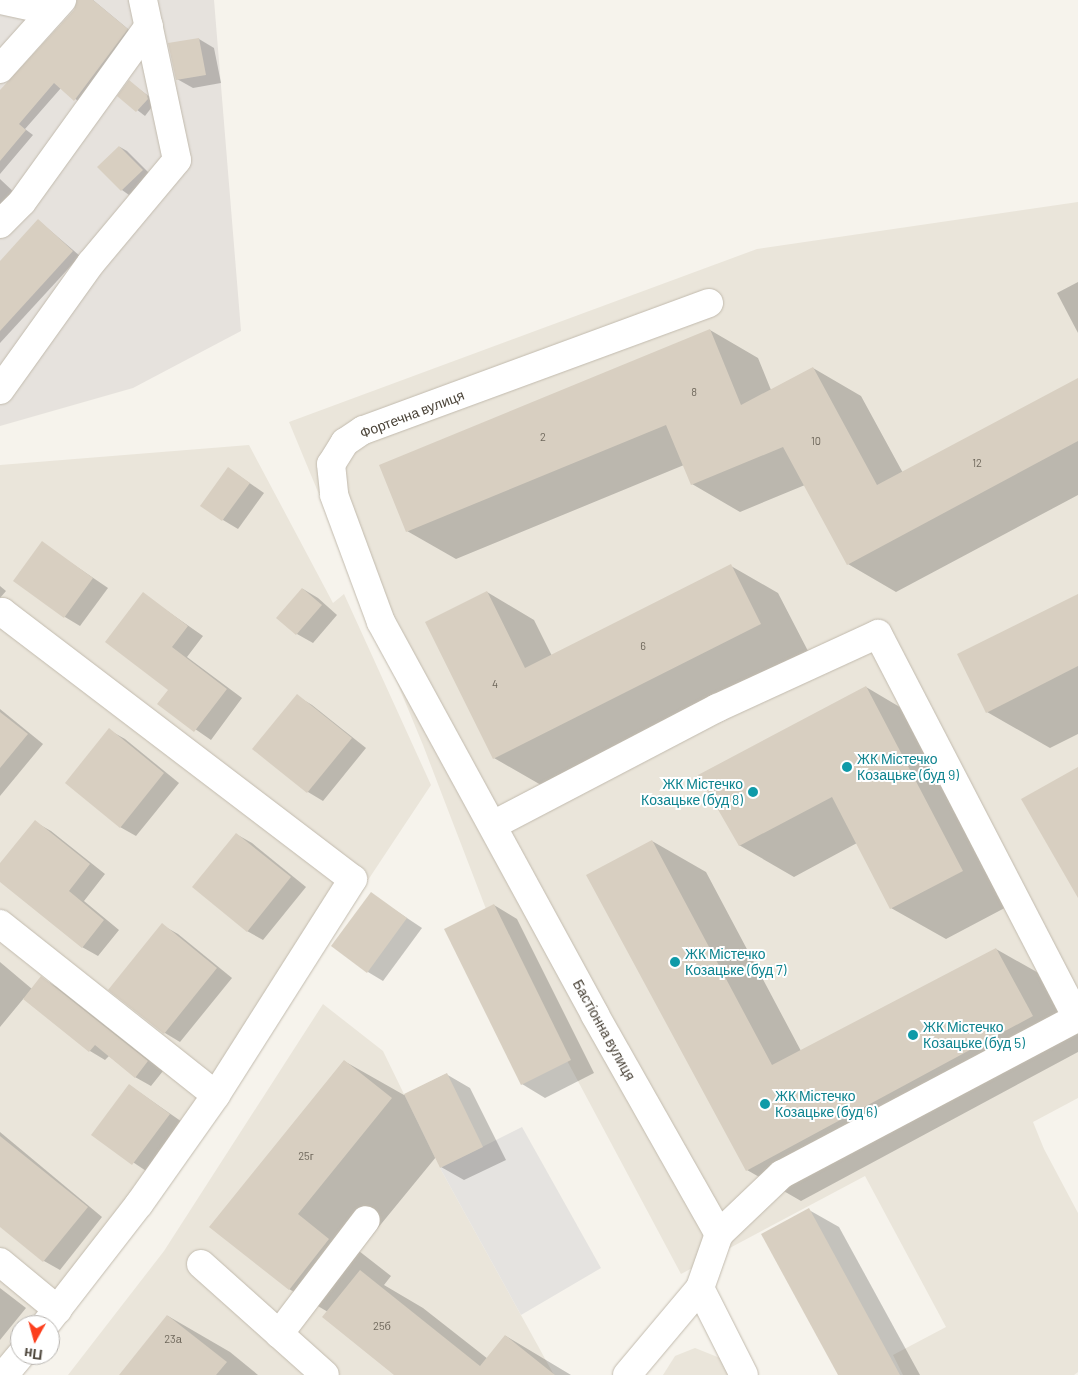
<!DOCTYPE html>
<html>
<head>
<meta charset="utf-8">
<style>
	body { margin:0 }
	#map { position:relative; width:1078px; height:1375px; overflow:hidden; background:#f6f3ec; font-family:Barlow,sans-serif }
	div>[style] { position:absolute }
	.residential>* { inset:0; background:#eae5da }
	.industrial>* { inset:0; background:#e6e2dd }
	.parking>* { inset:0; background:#e5e3e0 }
	.shadow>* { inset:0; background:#0003 }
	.building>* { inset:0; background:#d8cfc1 }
	.roads { filter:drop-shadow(0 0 1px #c2bbae) drop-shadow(0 0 1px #c2bbae) }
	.minor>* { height:28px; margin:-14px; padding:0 14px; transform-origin:14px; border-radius:14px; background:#fff }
	.dots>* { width:14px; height:14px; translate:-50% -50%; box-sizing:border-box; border:2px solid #fff; border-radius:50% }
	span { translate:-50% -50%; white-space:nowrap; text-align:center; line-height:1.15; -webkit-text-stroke:4px #fff; paint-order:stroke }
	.number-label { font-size:11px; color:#6e675b }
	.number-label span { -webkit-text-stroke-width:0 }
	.street-label { font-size:14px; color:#4b4439 }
	.culture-label { font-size:14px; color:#0d838f }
	.left { translate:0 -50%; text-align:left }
	.right { translate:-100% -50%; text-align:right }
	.north { position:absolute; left:10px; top:1315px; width:50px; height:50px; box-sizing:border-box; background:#fff; border:1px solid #b7b4b0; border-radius:50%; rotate:187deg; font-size:14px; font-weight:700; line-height:20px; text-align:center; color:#4b4439 }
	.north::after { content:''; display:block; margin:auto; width:18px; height:22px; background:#fc3f1d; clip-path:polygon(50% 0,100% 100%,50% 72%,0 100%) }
</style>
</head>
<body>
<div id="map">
	<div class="residential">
		<div style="clip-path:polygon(1078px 202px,1078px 1098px,1033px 1122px,1044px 1149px,1078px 1213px,1078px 1372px,1074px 1375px,903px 1375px,893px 1355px,946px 1327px,865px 1176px,681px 1274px,486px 909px,423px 745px,289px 422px,757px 249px)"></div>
		<div style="clip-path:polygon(249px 445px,333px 603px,344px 594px,431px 785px,148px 1212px,50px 1339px,50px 1325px,20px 1325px,20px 1355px,38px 1355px,23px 1375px,0 1375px,0 465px)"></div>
		<div style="clip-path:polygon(323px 1004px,383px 1051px,440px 1168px,554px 1375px,68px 1375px,164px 1251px)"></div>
		<div style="clip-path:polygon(695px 1348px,720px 1358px,728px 1375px,663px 1375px,675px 1356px)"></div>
	</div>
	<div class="industrial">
		<div style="clip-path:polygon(0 0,214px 0,241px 331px,133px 388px,0 426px)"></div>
	</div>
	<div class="parking">
		<div style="clip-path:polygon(522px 1127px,601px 1268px,521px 1315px,440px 1168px)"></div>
	</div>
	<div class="shadow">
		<div style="clip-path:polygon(78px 0,93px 0,134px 34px,82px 104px,61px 88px,25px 129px,33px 135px,0 174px,0 99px,75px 11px)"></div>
		<div style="clip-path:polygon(199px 39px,214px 48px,221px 83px,193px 88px,177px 79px)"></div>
		<div style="clip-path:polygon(130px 82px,155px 101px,155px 103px,145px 116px,119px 96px)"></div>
		<div style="clip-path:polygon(120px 147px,127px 151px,150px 174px,129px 195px,122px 190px,99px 167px)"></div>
		<div style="clip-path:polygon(0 179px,17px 195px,0 213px)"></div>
		<div style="clip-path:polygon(38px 220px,80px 256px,0 343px,0 263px)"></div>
		<div style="clip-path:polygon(1078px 282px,1078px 333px,1057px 293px)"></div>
		<div style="clip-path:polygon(710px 330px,758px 358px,771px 390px,813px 368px,861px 396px,903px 473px,1078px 379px,1078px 495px,896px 592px,848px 564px,805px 485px,740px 512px,692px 484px,684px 465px,456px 559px,407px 531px)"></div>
		<div style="clip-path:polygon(228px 468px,264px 493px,238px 529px,223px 520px)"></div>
		<div style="clip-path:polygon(42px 543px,108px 588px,80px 626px,65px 617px)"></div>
		<div style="clip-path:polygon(731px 566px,778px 593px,808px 651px,541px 785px,494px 758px,487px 592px,534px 620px,552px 656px)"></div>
		<div style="clip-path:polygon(0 586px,6px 591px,0 598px)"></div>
		<div style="clip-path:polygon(303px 589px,318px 598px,337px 615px,313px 643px,297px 634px)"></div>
		<div style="clip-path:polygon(143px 594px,203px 636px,187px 657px,242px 698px,211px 740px,159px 704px,169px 690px)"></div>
		<div style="clip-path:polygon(1078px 595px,1078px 734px,1050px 748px,987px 712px)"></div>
		<div style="clip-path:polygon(866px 687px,920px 719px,1016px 902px,946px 939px,891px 908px,857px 843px,794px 877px,739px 845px)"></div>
		<div style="clip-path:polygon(297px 696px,312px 705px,366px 748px,323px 801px,308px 792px,254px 749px)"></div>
		<div style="clip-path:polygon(0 709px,43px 744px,0 796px)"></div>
		<div style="clip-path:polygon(109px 730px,125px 739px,179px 783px,136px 836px,120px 827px)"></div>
		<div style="clip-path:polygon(35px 822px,51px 831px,105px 874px,84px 901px,119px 930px,98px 956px,82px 947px,0 881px,0 865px)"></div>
		<div style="clip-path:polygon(236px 834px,252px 843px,306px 887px,263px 940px,247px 931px)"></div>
		<div style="clip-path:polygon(652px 841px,706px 872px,801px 1051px,996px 949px,1051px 980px,1078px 1032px,1078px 1052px,801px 1201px,747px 1170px)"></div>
		<div style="clip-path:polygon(371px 894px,422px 928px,383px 981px,368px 972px)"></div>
		<div style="clip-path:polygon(494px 905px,517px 919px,594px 1073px,545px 1098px,522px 1084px)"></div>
		<div style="clip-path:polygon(162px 925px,178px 934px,232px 978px,180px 1042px,165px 1033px)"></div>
		<div style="clip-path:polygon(0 962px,32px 989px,41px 978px,57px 987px,163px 1071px,151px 1086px,135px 1077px,109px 1056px,105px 1060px,90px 1051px,24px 998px,0 1027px)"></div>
		<div style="clip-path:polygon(344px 1061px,404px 1095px,446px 1074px,470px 1088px,506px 1160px,464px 1180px,441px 1167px,436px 1157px,359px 1251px,391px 1276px,384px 1285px,423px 1308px,488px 1359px,506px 1336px,571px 1375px,396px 1375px,328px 1312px,289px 1289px,211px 1226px)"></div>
		<div style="clip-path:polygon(129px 1085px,185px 1124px,149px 1173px,93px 1135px)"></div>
		<div style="clip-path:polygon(0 1132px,102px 1217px,60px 1270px,44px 1261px,0 1224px)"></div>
		<div style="clip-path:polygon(809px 1210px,839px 1227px,920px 1375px,840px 1375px)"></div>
		<div style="clip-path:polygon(0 1288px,26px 1308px,0 1340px)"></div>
		<div style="clip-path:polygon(168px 1316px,230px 1352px,258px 1375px,120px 1375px)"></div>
	</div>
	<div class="building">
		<div style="clip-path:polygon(77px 0,93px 0,128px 29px,74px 101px,54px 83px,19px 124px,26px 130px,0 161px,0 90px,74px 10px)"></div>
		<div style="clip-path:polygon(199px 38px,206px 75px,176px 80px,168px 43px)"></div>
		<div style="clip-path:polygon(129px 80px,147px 95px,148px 99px,136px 112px,117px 96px)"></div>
		<div style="clip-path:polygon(119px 146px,143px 170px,121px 191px,97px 167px)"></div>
		<div style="clip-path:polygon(38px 219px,73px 251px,0 331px,0 261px)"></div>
		<div style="clip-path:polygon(710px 329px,741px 405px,813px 367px,877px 485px,1078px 378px,1078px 441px,847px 565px,783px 447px,691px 485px,666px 425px,406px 532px,379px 465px)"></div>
		<div style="clip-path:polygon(228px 467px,250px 483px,222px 521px,200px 506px)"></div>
		<div style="clip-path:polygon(42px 541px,93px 578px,64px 618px,13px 581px)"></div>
		<div style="clip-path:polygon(731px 564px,761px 624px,493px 759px,425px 622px,487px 591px,525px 668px)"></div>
		<div style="clip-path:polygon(302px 588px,322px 605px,296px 635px,276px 618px)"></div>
		<div style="clip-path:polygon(143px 592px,188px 626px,172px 647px,227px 689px,194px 732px,157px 704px,168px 690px,105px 642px)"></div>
		<div style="clip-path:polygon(1078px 594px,1078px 666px,986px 713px,957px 654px)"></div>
		<div style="clip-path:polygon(866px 686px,963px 871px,890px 909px,832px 797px,739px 846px,698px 775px)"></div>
		<div style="clip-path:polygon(297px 694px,352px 738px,307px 793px,252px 749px)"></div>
		<div style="clip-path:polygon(0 712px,28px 734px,0 768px)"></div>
		<div style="clip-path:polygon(109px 728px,164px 773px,120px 828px,65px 783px)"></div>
		<div style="clip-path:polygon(1078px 767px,1078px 898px,1021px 799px)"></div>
		<div style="clip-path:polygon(35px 820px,90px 864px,69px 891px,104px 920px,82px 948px,0 882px,0 863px)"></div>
		<div style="clip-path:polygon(236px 833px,291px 877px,247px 932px,192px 887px)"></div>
		<div style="clip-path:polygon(652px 840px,772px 1065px,996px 948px,1033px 1016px,746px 1171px,586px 875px)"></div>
		<div style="clip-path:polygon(371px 892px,407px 918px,367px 973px,331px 946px)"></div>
		<div style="clip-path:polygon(494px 904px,571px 1060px,521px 1085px,444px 929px)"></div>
		<div style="clip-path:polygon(162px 923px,217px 968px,164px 1034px,108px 990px)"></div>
		<div style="clip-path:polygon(41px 976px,148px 1061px,135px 1078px,95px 1045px,89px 1052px,23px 999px)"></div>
		<div style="clip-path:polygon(344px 1060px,392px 1098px,298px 1214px,329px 1239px,289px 1290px,209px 1227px)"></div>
		<div style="clip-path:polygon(447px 1073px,483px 1147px,440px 1168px,404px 1094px)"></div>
		<div style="clip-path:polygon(129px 1084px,170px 1114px,132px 1165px,91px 1135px)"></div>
		<div style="clip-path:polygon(0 1136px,88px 1207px,43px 1262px,0 1227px)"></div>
		<div style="clip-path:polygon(809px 1208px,900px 1375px,838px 1375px,761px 1234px)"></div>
		<div style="clip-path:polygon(360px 1270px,480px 1366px,505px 1335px,555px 1375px,394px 1375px,322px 1317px)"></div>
		<div style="clip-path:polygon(167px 1315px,227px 1362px,216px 1375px,119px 1375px)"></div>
	</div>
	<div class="roads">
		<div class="minor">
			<div style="left:1px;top:0;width:52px;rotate:12.2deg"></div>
			<div style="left:0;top:69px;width:93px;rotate:-48.1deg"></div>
			<div style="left:0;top:224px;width:31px;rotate:-45deg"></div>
			<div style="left:22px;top:202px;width:217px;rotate:-54.2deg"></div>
			<div style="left:709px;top:303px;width:369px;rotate:159.8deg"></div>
			<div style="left:363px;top:430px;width:22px;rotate:146deg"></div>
			<div style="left:345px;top:442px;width:26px;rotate:122deg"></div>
			<div style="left:331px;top:464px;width:31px;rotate:84deg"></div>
			<div style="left:334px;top:495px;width:135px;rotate:69.7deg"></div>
			<div style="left:381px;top:622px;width:447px;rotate:61.4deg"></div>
			<div style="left:595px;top:1015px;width:252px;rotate:60.5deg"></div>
			<div style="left:0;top:390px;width:156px;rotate:-54.4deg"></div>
			<div style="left:91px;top:263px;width:134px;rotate:-50.1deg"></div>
			<div style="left:177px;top:160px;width:164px;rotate:-102deg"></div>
			<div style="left:0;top:614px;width:3px;rotate:-45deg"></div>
			<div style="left:2px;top:612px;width:441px;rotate:37.3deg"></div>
			<div style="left:353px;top:879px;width:256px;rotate:122.4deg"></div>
			<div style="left:216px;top:1095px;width:133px;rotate:125.2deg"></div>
			<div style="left:139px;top:1204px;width:153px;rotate:127.8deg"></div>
			<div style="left:493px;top:825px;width:253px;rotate:-27.6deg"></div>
			<div style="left:717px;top:708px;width:177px;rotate:-24.7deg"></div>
			<div style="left:878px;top:634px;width:433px;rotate:62.6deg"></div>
			<div style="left:1077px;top:1018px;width:334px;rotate:152.1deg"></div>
			<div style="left:782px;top:1174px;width:87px;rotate:136.4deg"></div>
			<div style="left:719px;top:1234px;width:57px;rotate:109.4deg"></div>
			<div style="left:0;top:924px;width:275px;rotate:38.4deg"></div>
			<div style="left:0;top:1262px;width:75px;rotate:39.6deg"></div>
			<div style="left:201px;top:1264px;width:166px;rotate:41.8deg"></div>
			<div style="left:279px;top:1334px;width:143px;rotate:-52.7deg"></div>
			<div style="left:4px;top:1375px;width:26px;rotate:-50deg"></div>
			<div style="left:627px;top:1375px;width:114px;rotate:-50deg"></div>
			<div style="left:700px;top:1288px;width:97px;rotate:63.2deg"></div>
		</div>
	</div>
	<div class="dots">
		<div style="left:847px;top:767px;background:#0f9aa8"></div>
		<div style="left:753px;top:792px;background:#0f9aa8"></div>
		<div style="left:675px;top:962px;background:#0f9aa8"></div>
		<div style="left:913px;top:1035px;background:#0f9aa8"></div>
		<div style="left:765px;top:1104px;background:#0f9aa8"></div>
	</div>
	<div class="number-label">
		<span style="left:694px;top:392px">8</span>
		<span style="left:543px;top:437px">2</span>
		<span style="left:816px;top:441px">10</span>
		<span style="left:977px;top:463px">12</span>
		<span style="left:643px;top:646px">6</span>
		<span style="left:495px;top:684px">4</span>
		<span style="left:306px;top:1156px">25г</span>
		<span style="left:382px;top:1326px">25б</span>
		<span style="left:173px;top:1339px">23а</span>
	</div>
	<div class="street-label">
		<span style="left:412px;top:414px;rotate:-21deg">Фортечна вулиця</span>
		<span style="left:604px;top:1030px;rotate:61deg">Бастіонна вулиця</span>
	</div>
	<div class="culture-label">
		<span class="left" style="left:857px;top:767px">ЖК Містечко<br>Козацьке (буд 9)</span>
		<span class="right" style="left:743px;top:792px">ЖК Містечко<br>Козацьке (буд 8)</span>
		<span class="left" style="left:685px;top:962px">ЖК Містечко<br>Козацьке (буд 7)</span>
		<span class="left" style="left:923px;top:1035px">ЖК Містечко<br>Козацьке (буд 5)</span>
		<span class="left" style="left:775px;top:1104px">ЖК Містечко<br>Козацьке (буд 6)</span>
	</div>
	<div class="north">Пн</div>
</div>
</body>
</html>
